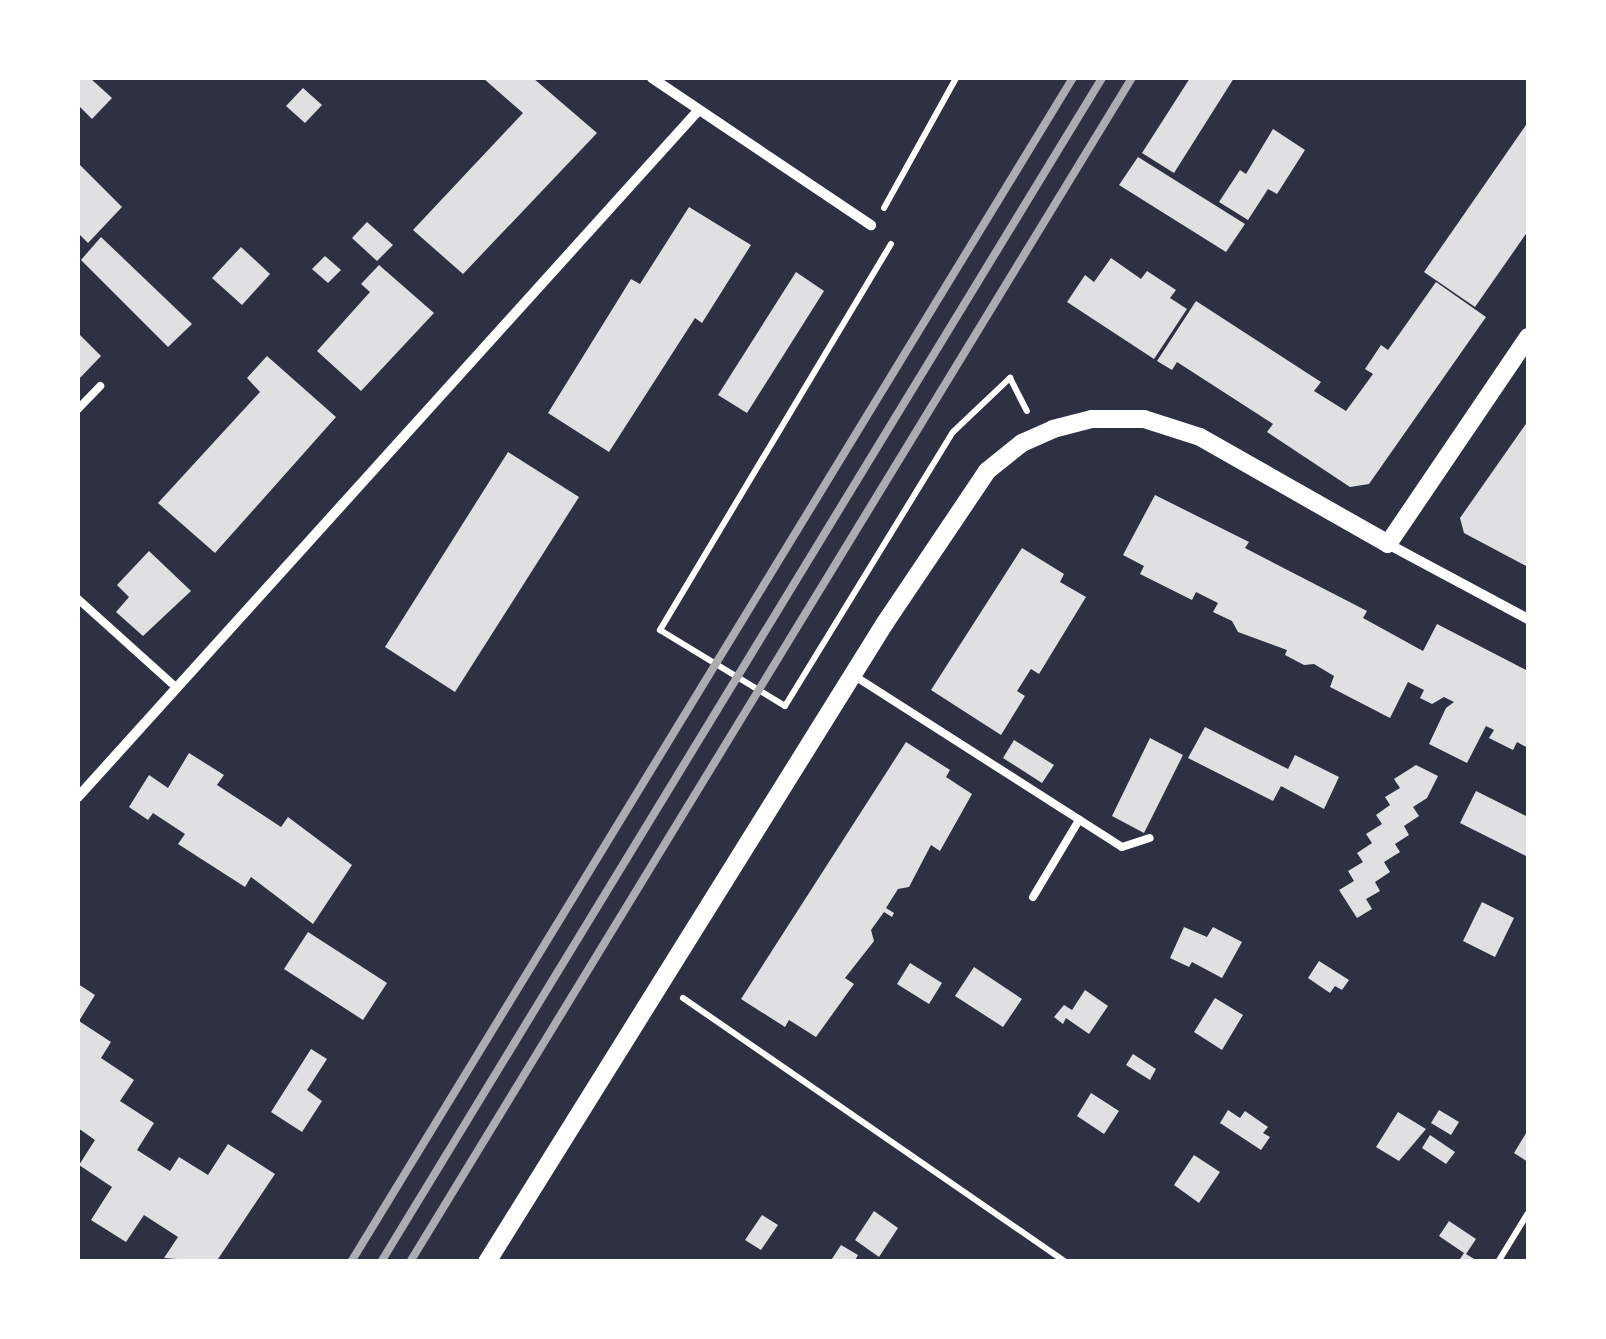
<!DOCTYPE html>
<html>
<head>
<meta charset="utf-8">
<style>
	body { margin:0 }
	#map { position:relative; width:1606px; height:1339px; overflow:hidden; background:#2d3142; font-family:"Open Sans",sans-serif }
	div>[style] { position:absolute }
	.building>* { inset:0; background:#e0e0e3 }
	.path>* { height:6px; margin:-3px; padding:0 3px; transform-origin:3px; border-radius:3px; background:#fff }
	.service>* { height:8px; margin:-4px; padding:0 4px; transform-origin:4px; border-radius:4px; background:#fff }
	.minor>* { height:10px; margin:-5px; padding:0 5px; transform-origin:5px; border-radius:5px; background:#fff }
	.tertiary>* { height:18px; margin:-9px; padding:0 9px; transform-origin:9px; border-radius:9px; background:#fff }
	.rail>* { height:8px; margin:-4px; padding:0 4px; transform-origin:4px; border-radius:4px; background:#abadb3 }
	span { translate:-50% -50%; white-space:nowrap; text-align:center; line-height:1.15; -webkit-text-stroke:10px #fff; paint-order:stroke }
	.frame { position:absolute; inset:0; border:80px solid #fff; pointer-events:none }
</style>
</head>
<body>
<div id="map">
	<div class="building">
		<div style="clip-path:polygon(78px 78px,90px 78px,112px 98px,92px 119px,78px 105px)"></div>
		<div style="clip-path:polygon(483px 78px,533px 78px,597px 133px,463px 274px,413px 230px,523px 113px)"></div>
		<div style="clip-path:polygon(1190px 78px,1234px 78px,1174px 173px,1142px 153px)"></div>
		<div style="clip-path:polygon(303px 88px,322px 105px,305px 123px,286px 106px)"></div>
		<div style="clip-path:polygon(1528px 122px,1528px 231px,1475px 307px,1424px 272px)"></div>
		<div style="clip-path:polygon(1273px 129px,1305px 150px,1277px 194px,1268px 189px,1248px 220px,1219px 202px,1240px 170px,1246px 174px)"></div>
		<div style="clip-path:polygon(1138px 157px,1245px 224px,1226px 252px,1119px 185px)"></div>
		<div style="clip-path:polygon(78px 163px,122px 207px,88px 243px,78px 233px)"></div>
		<div style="clip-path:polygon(689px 207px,751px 245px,702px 323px,695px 318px,609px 452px,548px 413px,631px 279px,640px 284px)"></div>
		<div style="clip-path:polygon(367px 222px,393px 245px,377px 261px,352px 238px)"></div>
		<div style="clip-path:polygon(101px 237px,192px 324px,168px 347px,81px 260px)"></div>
		<div style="clip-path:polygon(241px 247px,270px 274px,242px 305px,212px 278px)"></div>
		<div style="clip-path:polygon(325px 256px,341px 270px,328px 283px,312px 269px)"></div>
		<div style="clip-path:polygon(1111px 258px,1141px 279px,1147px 271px,1176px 290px,1170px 298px,1187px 309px,1154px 359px,1067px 302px,1085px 275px,1094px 282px)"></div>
		<div style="clip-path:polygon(379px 265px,434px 313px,361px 391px,317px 351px,370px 292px,361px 284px)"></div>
		<div style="clip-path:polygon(796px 272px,824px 291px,747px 413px,718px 395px)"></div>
		<div style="clip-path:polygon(1436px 282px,1486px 317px,1369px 484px,1350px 487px,1267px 432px,1273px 424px,1177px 362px,1172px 370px,1157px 361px,1196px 301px,1321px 382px,1314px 391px,1346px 411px,1373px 374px,1365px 369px,1381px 345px,1388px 350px)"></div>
		<div style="clip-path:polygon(78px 333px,101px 356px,78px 380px)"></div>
		<div style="clip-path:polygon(267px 356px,336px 417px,215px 553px,158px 503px,260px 392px,247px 378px)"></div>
		<div style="clip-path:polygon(1528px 421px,1528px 567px,1464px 533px,1460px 518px)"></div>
		<div style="clip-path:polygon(508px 452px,579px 497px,455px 692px,385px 647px)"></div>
		<div style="clip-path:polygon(1155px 495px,1249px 542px,1245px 548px,1367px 611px,1363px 618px,1423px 651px,1437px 624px,1528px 671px,1528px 748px,1517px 742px,1513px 750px,1489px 738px,1494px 730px,1486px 726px,1467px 763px,1429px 744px,1446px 708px,1454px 702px,1444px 697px,1432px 704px,1420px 698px,1424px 690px,1408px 682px,1390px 718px,1330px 687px,1334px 676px,1314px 664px,1304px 665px,1285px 655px,1287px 650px,1238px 632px,1232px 621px,1213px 612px,1218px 603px,1196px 592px,1192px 600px,1140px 574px,1144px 566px,1123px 555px)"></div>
		<div style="clip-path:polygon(1022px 548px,1064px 574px,1060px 582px,1086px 597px,1039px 674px,1031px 669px,1017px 691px,1025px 696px,1001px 735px,931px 690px)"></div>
		<div style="clip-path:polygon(149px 551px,191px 591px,143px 636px,116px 612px,129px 597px,117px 585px)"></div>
		<div style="clip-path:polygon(1205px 727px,1288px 769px,1295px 755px,1339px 777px,1324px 809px,1281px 786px,1273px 801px,1188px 758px)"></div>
		<div style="clip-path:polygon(1150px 738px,1183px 755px,1144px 833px,1112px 816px)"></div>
		<div style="clip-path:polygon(1014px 740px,1054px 765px,1042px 783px,1003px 758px)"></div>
		<div style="clip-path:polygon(906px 742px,950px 770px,946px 777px,972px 794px,940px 851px,931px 845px,909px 887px,898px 889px,886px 908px,894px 913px,892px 917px,884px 912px,871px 930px,874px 941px,845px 978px,854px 984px,816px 1037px,789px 1020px,785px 1027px,741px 999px)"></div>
		<div style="clip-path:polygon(189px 753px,224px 775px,217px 785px,281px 827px,288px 817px,352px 865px,313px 924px,251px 877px,245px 887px,178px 844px,185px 834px,153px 813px,148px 820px,129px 807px,149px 775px,168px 788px)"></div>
		<div style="clip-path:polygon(1416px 765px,1438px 776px,1427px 798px,1413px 807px,1419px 816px,1404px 826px,1409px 835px,1395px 844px,1400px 852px,1384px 862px,1390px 872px,1375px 882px,1380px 891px,1366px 899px,1372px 909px,1357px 918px,1339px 890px,1354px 881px,1348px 871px,1363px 862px,1357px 853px,1372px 843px,1366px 834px,1382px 824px,1376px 815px,1390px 805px,1385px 797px,1400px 788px,1394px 779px)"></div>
		<div style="clip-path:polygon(1476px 791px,1528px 817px,1528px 857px,1460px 823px)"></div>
		<div style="clip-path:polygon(1482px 902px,1514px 918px,1495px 957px,1463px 941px)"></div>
		<div style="clip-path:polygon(1184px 927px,1207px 937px,1213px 927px,1242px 942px,1222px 978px,1192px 962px,1189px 967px,1170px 958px)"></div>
		<div style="clip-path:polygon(308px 932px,387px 983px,363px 1020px,284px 969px)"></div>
		<div style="clip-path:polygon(1319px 961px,1349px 980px,1342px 990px,1335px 986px,1330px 993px,1308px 978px)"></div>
		<div style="clip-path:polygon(910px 963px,942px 983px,929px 1004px,897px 984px)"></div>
		<div style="clip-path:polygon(974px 967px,1022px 999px,1003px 1027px,955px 996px)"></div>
		<div style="clip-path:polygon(78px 984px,95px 995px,79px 1021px,111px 1042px,101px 1058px,134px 1080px,120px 1101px,154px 1123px,137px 1150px,170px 1171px,179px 1157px,208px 1175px,228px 1144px,275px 1174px,216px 1262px,164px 1258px,178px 1237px,144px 1215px,126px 1242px,91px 1220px,112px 1187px,79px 1165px,95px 1140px,78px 1128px)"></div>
		<div style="clip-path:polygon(1085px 990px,1108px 1006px,1089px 1034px,1066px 1018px,1063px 1024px,1054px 1017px,1064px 1005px,1072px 1010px)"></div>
		<div style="clip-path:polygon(1215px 998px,1243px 1015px,1222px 1050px,1194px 1032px)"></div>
		<div style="clip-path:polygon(311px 1049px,327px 1059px,307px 1090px,322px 1101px,302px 1132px,271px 1112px)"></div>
		<div style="clip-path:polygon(1133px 1054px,1156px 1069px,1150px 1080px,1126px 1065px)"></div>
		<div style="clip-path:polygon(1091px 1093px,1119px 1111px,1104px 1134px,1077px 1116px)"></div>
		<div style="clip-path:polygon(1228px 1110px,1240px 1118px,1245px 1111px,1268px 1127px,1263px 1133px,1270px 1137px,1261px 1150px,1220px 1123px)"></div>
		<div style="clip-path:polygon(1439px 1110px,1459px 1122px,1451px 1135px,1431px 1123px)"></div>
		<div style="clip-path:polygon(1398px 1112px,1426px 1129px,1399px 1161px,1376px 1147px)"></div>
		<div style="clip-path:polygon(1528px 1130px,1528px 1162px,1514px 1153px)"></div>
		<div style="clip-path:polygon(1430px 1135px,1455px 1152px,1446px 1164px,1422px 1148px)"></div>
		<div style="clip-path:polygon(1194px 1155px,1220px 1172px,1199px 1203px,1174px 1185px)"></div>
		<div style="clip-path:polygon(874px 1211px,898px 1228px,879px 1257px,855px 1240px)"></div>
		<div style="clip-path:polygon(762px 1215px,778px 1225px,761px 1250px,745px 1240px)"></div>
		<div style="clip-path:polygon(1449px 1221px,1476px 1239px,1466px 1254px,1479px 1262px,1458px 1262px,1464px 1253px,1439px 1236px)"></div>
		<div style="clip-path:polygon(841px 1245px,858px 1255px,854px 1262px,830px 1262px)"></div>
	</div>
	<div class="path">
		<div style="left:884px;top:208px;width:149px;rotate:-61deg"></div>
		<div style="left:891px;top:244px;width:450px;rotate:120.9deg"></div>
		<div style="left:660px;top:630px;width:146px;rotate:31.3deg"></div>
		<div style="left:785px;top:706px;width:321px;rotate:-58.5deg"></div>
		<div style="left:953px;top:432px;width:79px;rotate:-43.5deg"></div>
		<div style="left:1010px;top:378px;width:37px;rotate:63deg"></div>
		<div style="left:683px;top:998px;width:464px;rotate:34.6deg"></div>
		<div style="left:1498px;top:1262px;width:57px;rotate:-58.5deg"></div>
	</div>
	<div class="service">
		<div style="left:78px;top:409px;width:32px;rotate:-46deg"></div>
		<div style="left:78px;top:599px;width:133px;rotate:42deg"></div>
		<div style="left:853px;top:675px;width:319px;rotate:32.6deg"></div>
		<div style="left:1122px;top:847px;width:29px;rotate:-18deg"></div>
		<div style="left:1033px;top:897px;width:90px;rotate:-59.1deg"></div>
	</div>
	<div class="minor">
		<div style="left:652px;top:78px;width:264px;rotate:33.9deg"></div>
		<div style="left:1388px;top:544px;width:159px;rotate:28.2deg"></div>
		<div style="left:78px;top:797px;width:923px;rotate:-47.9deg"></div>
	</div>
	<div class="tertiary">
		<div style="left:487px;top:1262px;width:753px;rotate:-58.08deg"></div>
		<div style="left:885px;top:623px;width:183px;rotate:-56.1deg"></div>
		<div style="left:987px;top:471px;width:45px;rotate:-38.7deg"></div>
		<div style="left:1022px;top:443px;width:34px;rotate:-24deg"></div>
		<div style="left:1053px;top:429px;width:40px;rotate:-14.4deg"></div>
		<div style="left:1092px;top:419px;width:52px"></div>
		<div style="left:1144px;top:419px;width:59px;rotate:17.8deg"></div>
		<div style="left:1200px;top:437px;width:216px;rotate:29.6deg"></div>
		<div style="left:1388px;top:544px;width:250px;rotate:-55.9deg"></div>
	</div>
	<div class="rail">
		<div style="left:351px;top:1262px;width:1387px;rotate:-58.63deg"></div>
		<div style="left:381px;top:1262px;width:1386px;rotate:-58.66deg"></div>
		<div style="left:410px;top:1262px;width:1387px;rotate:-58.63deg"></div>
	</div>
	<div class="frame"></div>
</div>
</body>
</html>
